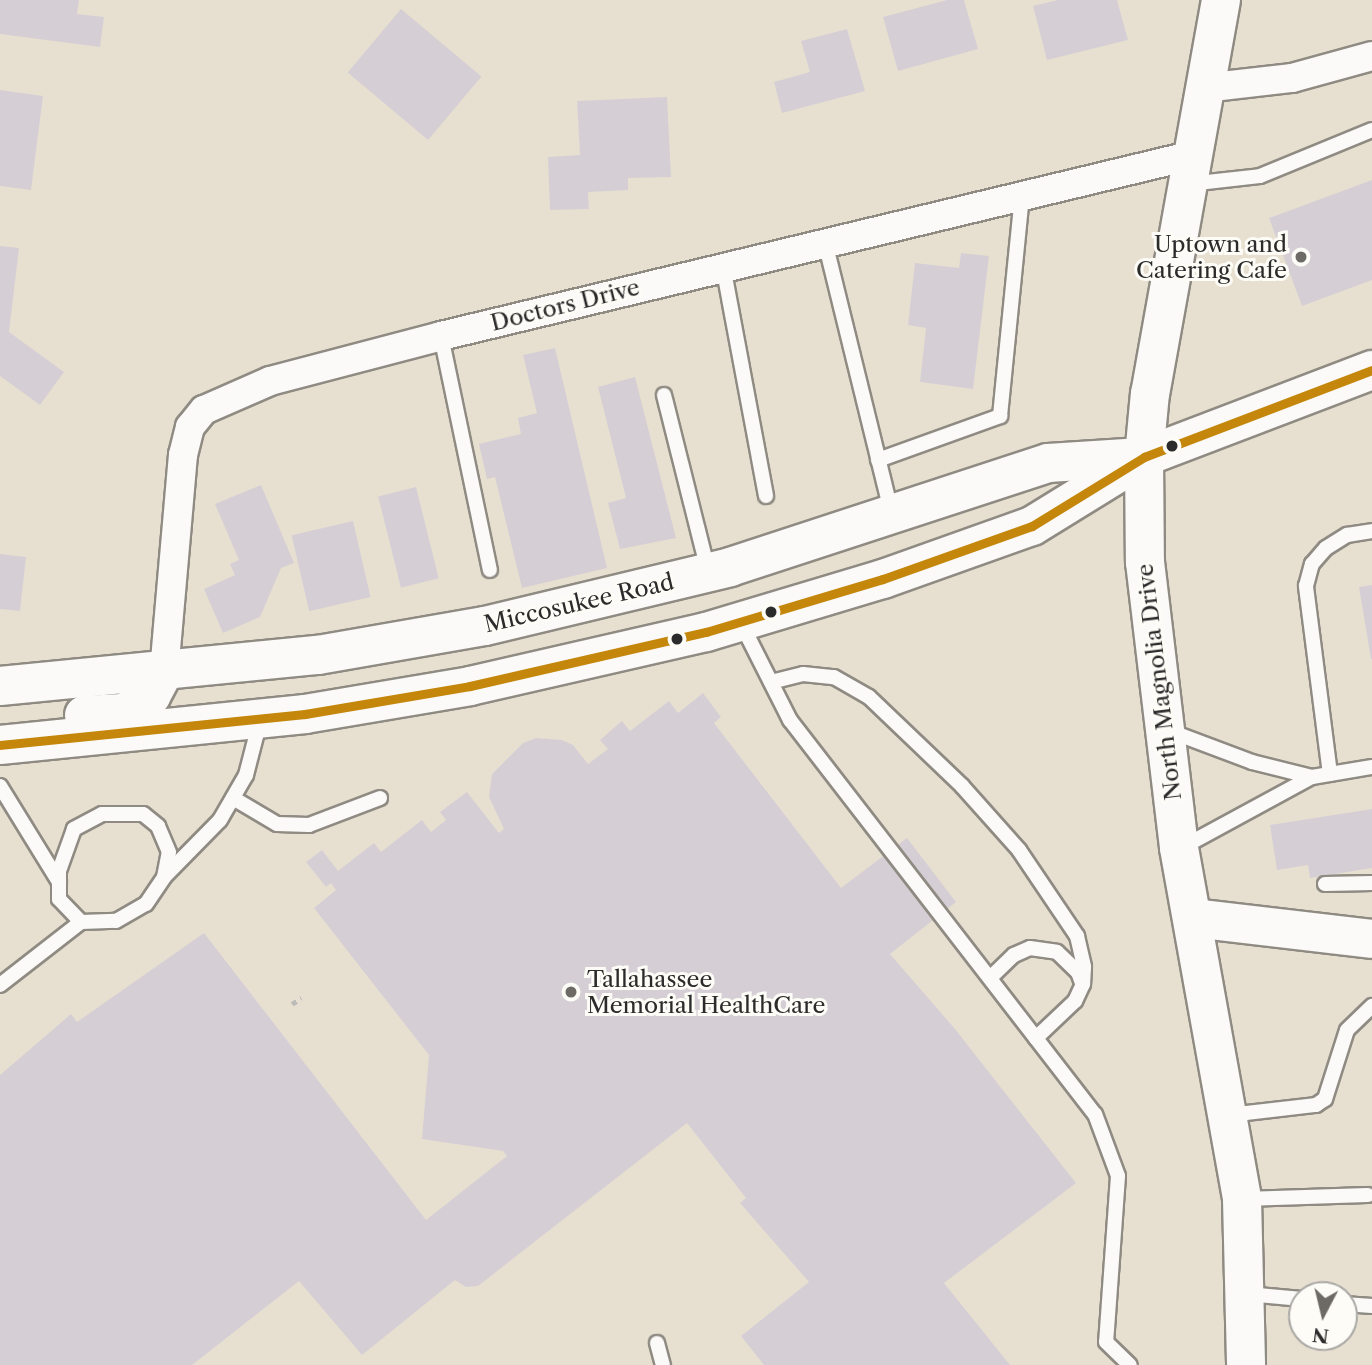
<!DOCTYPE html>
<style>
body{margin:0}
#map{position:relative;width:1372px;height:1365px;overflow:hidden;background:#e7e0d1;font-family:"Libre Caslon Text",serif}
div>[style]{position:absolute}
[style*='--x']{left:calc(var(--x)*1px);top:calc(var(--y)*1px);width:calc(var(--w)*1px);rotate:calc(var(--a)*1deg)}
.building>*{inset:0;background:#d5cfd5;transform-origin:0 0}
.path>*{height:4.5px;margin-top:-2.25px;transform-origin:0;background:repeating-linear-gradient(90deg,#bcbbb8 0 5px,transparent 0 10px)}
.roads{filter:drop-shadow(2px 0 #8f8b83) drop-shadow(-2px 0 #8f8b83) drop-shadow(0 2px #8f8b83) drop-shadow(0 -2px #8f8b83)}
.lane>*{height:14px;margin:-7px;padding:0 7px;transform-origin:7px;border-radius:7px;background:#fbfaf8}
.street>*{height:28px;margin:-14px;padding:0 14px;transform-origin:14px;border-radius:14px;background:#fbfaf8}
.secondary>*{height:38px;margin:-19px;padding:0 19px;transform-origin:19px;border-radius:19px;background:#fbfaf8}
.bus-1>*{height:9px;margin:-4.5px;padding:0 4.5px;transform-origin:4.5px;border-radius:4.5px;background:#c4870b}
.dots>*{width:19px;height:19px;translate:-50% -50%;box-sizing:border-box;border:4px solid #fdfcf7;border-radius:50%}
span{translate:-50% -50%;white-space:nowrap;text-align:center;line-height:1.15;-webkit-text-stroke:6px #fdfcf7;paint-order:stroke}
.poi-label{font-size:23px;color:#2b2b2b}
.right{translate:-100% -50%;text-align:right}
.left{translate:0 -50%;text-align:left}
.street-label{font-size:23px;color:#2b2b2b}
.north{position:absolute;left:1288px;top:1281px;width:70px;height:70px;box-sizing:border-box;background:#fdfcf7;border:2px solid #a9a8a5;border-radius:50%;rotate:187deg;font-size:19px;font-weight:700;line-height:28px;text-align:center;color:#2b2b2b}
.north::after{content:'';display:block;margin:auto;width:24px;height:32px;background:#6d6a65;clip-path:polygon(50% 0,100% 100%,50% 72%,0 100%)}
</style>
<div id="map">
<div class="building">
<i style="clip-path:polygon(0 0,79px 0,77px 14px,104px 17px,100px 47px,0 34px)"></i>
<i style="clip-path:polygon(947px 0,964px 0,978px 49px,898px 71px,883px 17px)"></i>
<i style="clip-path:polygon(1058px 0,1117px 0,1128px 40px,1047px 60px,1033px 6px)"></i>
<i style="left:401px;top:9px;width:105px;height:83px;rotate:40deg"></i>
<i style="clip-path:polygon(847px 29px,865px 91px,782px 113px,774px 82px,810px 72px,801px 41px)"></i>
<i style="clip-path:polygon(0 90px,43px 96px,31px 190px,0 186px)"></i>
<i style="clip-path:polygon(667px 97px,671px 177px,628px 178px,628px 190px,588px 192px,589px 209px,550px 210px,548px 157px,580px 155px,577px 101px)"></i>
<i style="clip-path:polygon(1372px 180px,1372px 280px,1302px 306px,1269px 218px)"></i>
<i style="clip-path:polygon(0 246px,19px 248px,9px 332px,64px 372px,40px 405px,0 376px)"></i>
<i style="clip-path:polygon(961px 253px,989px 256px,973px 389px,920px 382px,926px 328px,908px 325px,915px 263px,959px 268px)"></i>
<i style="clip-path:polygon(555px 348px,607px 568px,522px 588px,495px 477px,487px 479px,479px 444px,521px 434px,518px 418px,537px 413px,523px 355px)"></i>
<i style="clip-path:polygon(635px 377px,676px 538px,620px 549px,608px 503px,626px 498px,598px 387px)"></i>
<i style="clip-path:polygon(261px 485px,294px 563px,281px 568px,260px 617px,223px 633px,204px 589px,235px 575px,230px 564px,239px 560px,215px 504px)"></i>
<i style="left:416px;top:487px;width:94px;height:39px;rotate:76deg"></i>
<i style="left:353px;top:521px;width:78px;height:63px;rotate:77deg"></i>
<i style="clip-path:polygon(0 554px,26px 557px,20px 611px,0 609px)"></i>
<i style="clip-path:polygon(1372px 585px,1372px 659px,1371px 659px,1359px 587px)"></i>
<i style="clip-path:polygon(703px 693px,721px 717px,714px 723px,841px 888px,907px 838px,956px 902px,890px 954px,955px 1029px,1076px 1183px,944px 1283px,1010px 1365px,764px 1365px,741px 1336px,809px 1282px,740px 1203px,746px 1198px,687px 1123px,478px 1286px,466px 1287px,455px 1280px,362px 1355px,299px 1281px,192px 1365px,0 1365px,0 1075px,71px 1014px,77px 1022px,204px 933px,426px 1220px,507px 1156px,503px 1151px,422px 1139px,429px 1055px,314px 908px,336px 890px,331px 883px,326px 887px,306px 862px,322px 850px,338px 871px,374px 843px,381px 852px,422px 820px,431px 832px,446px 820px,440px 812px,467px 792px,499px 833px,504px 829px,489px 797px,492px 774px,523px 743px,536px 738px,562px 740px,573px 745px,588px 764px,608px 749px,600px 740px,622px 721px,630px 731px,669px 701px,678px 713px)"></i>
<i style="clip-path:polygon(1372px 809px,1372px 868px,1310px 878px,1308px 865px,1277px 870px,1270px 825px)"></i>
</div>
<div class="path">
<i style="--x:292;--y:1004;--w:11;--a:-34"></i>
</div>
<div class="roads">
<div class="lane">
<i style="--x:1189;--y:184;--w:71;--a:-6.4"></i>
<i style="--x:1260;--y:176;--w:121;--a:-22.3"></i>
<i style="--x:825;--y:242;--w:280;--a:76.2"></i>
<i style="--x:723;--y:266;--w:234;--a:79.4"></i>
<i style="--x:441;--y:336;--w:239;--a:78.2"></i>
<i style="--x:664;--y:395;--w:180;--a:75.9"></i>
<i style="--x:878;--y:460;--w:130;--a:-19.8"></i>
<i style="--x:1000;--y:416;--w:221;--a:-84.3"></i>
<i style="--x:741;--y:623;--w:109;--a:63.2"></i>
<i style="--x:790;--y:720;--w:498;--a:52.3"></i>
<i style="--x:1095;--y:1114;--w:66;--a:69.6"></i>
<i style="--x:1118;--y:1176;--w:166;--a:94.1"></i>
<i style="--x:1106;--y:1342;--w:33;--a:44"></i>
<i style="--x:771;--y:682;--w:33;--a:-14"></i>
<i style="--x:803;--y:674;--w:31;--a:6"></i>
<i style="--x:834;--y:677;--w:40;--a:29.7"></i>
<i style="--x:869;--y:697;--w:129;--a:43.7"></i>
<i style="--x:962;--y:786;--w:86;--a:48.3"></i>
<i style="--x:1019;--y:850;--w:104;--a:56"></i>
<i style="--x:1077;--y:936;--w:32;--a:77"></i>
<i style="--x:1084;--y:967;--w:17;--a:93"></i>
<i style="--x:1083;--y:984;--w:19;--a:115"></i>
<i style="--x:1075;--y:1001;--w:54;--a:136.5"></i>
<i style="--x:1167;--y:730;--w:91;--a:20.6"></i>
<i style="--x:1252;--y:762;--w:62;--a:14"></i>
<i style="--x:1330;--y:774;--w:190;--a:-97.3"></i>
<i style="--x:1306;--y:586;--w:23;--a:-75"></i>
<i style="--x:1312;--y:564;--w:21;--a:-49"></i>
<i style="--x:1326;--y:548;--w:25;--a:-32"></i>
<i style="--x:1347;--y:535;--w:25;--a:-9"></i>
<i style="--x:0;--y:786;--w:113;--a:58.4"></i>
<i style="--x:233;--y:798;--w:51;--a:30.6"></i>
<i style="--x:277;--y:824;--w:32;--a:2"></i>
<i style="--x:309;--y:825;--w:76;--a:-20.8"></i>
<i style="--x:1181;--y:848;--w:149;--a:-28.5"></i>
<i style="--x:1312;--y:777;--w:61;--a:-9.5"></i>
<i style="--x:165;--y:876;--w:78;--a:-45.5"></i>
<i style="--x:220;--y:820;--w:52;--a:-60"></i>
<i style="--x:246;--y:775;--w:56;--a:-75.5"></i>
<i style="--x:1325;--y:884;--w:47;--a:-1.2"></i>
<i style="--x:990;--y:978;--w:33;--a:-44"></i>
<i style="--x:1014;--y:955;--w:17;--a:-24"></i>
<i style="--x:1030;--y:948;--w:27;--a:8"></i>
<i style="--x:1057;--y:952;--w:29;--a:44"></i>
<i style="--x:1078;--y:972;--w:12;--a:70"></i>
<i style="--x:0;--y:985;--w:103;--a:-37.9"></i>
<i style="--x:81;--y:922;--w:35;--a:-2"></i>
<i style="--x:116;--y:921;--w:34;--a:-30"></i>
<i style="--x:146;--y:904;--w:32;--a:-56"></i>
<i style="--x:164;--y:877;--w:25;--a:-79"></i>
<i style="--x:169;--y:852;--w:28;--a:-113"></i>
<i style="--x:158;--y:826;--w:19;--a:-141"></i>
<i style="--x:143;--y:814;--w:41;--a:180"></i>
<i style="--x:102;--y:814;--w:32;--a:152"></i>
<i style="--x:74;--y:829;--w:45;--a:109.7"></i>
<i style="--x:59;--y:871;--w:28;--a:90"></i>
<i style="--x:59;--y:899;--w:32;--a:46"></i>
<i style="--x:1229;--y:1115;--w:88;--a:-6.6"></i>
<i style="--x:1316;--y:1105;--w:11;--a:-34"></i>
<i style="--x:1325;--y:1099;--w:72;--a:-72.3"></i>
<i style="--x:1347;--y:1030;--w:35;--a:-44"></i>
<i style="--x:1243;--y:1199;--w:125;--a:-1.8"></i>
<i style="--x:1247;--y:1294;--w:55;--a:5.2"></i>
<i style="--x:1344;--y:1304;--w:28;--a:4"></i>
<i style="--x:657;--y:1343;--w:23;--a:75"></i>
</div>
<div class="street">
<i style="--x:1204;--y:88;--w:89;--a:-6.5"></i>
<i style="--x:1292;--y:78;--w:83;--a:-15.4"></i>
<i style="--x:164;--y:672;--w:218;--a:-85"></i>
<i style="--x:183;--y:455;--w:29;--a:-76"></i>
<i style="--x:190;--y:427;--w:22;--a:-51"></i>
<i style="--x:204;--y:410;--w:72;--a:-23.7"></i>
<i style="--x:270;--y:381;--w:177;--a:-14.7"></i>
<i style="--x:441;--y:336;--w:773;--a:-13.53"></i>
</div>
<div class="secondary">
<i style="--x:1221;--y:0;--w:399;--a:100.2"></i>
<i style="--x:1150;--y:393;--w:64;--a:95.4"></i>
<i style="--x:1144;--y:457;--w:105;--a:89.5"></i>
<i style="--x:1145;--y:562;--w:288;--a:83.2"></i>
<i style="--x:1179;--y:848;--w:357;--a:79.8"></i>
<i style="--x:1242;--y:1199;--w:166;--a:88.6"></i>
<i style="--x:0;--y:686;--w:320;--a:-5.6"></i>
<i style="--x:318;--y:655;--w:169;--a:-9.9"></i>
<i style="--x:485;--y:626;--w:252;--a:-13.5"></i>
<i style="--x:730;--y:567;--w:335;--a:-18.1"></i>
<i style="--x:1048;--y:463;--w:94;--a:-3.7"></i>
<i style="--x:84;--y:715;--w:40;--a:-2.9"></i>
<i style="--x:124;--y:713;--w:32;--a:-32"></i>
<i style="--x:151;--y:696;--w:27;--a:-62"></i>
<i style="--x:0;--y:745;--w:307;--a:-5.8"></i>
<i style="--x:305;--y:714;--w:167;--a:-9.6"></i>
<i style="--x:470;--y:686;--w:242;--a:-12.9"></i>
<i style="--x:706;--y:632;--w:185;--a:-16.7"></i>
<i style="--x:883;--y:579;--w:158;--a:-19.6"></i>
<i style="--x:1032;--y:526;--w:132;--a:-31.6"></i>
<i style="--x:1144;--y:457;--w:244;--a:-20.9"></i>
<i style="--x:1194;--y:918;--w:179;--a:6.7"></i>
</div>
</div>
<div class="bus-1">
<i style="--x:0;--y:745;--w:307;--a:-5.8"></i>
<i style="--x:305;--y:714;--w:167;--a:-9.6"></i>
<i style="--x:470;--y:686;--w:242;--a:-12.9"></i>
<i style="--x:706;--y:632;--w:185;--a:-16.7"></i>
<i style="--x:883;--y:579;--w:158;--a:-19.6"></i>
<i style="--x:1032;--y:526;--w:132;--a:-31.6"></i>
<i style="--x:1144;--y:457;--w:244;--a:-20.9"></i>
</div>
<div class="dots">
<i style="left:1301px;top:257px;background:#6d6a65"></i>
<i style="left:1172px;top:446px;background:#2b2b2b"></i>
<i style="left:771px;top:612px;background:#2b2b2b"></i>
<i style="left:677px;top:639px;background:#2b2b2b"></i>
<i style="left:571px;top:992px;background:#6d6a65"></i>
</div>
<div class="poi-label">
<span class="right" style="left:1287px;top:257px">Uptown and<br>Catering Cafe</span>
<span class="left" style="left:587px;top:992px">Tallahassee<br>Memorial HealthCare</span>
</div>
<div class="street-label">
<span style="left:565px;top:305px;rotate:-14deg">Doctors Drive</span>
<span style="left:579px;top:603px;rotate:-13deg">Miccosukee Road</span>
<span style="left:1159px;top:682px;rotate:-97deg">North Magnolia Drive</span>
</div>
<div class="north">N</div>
</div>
